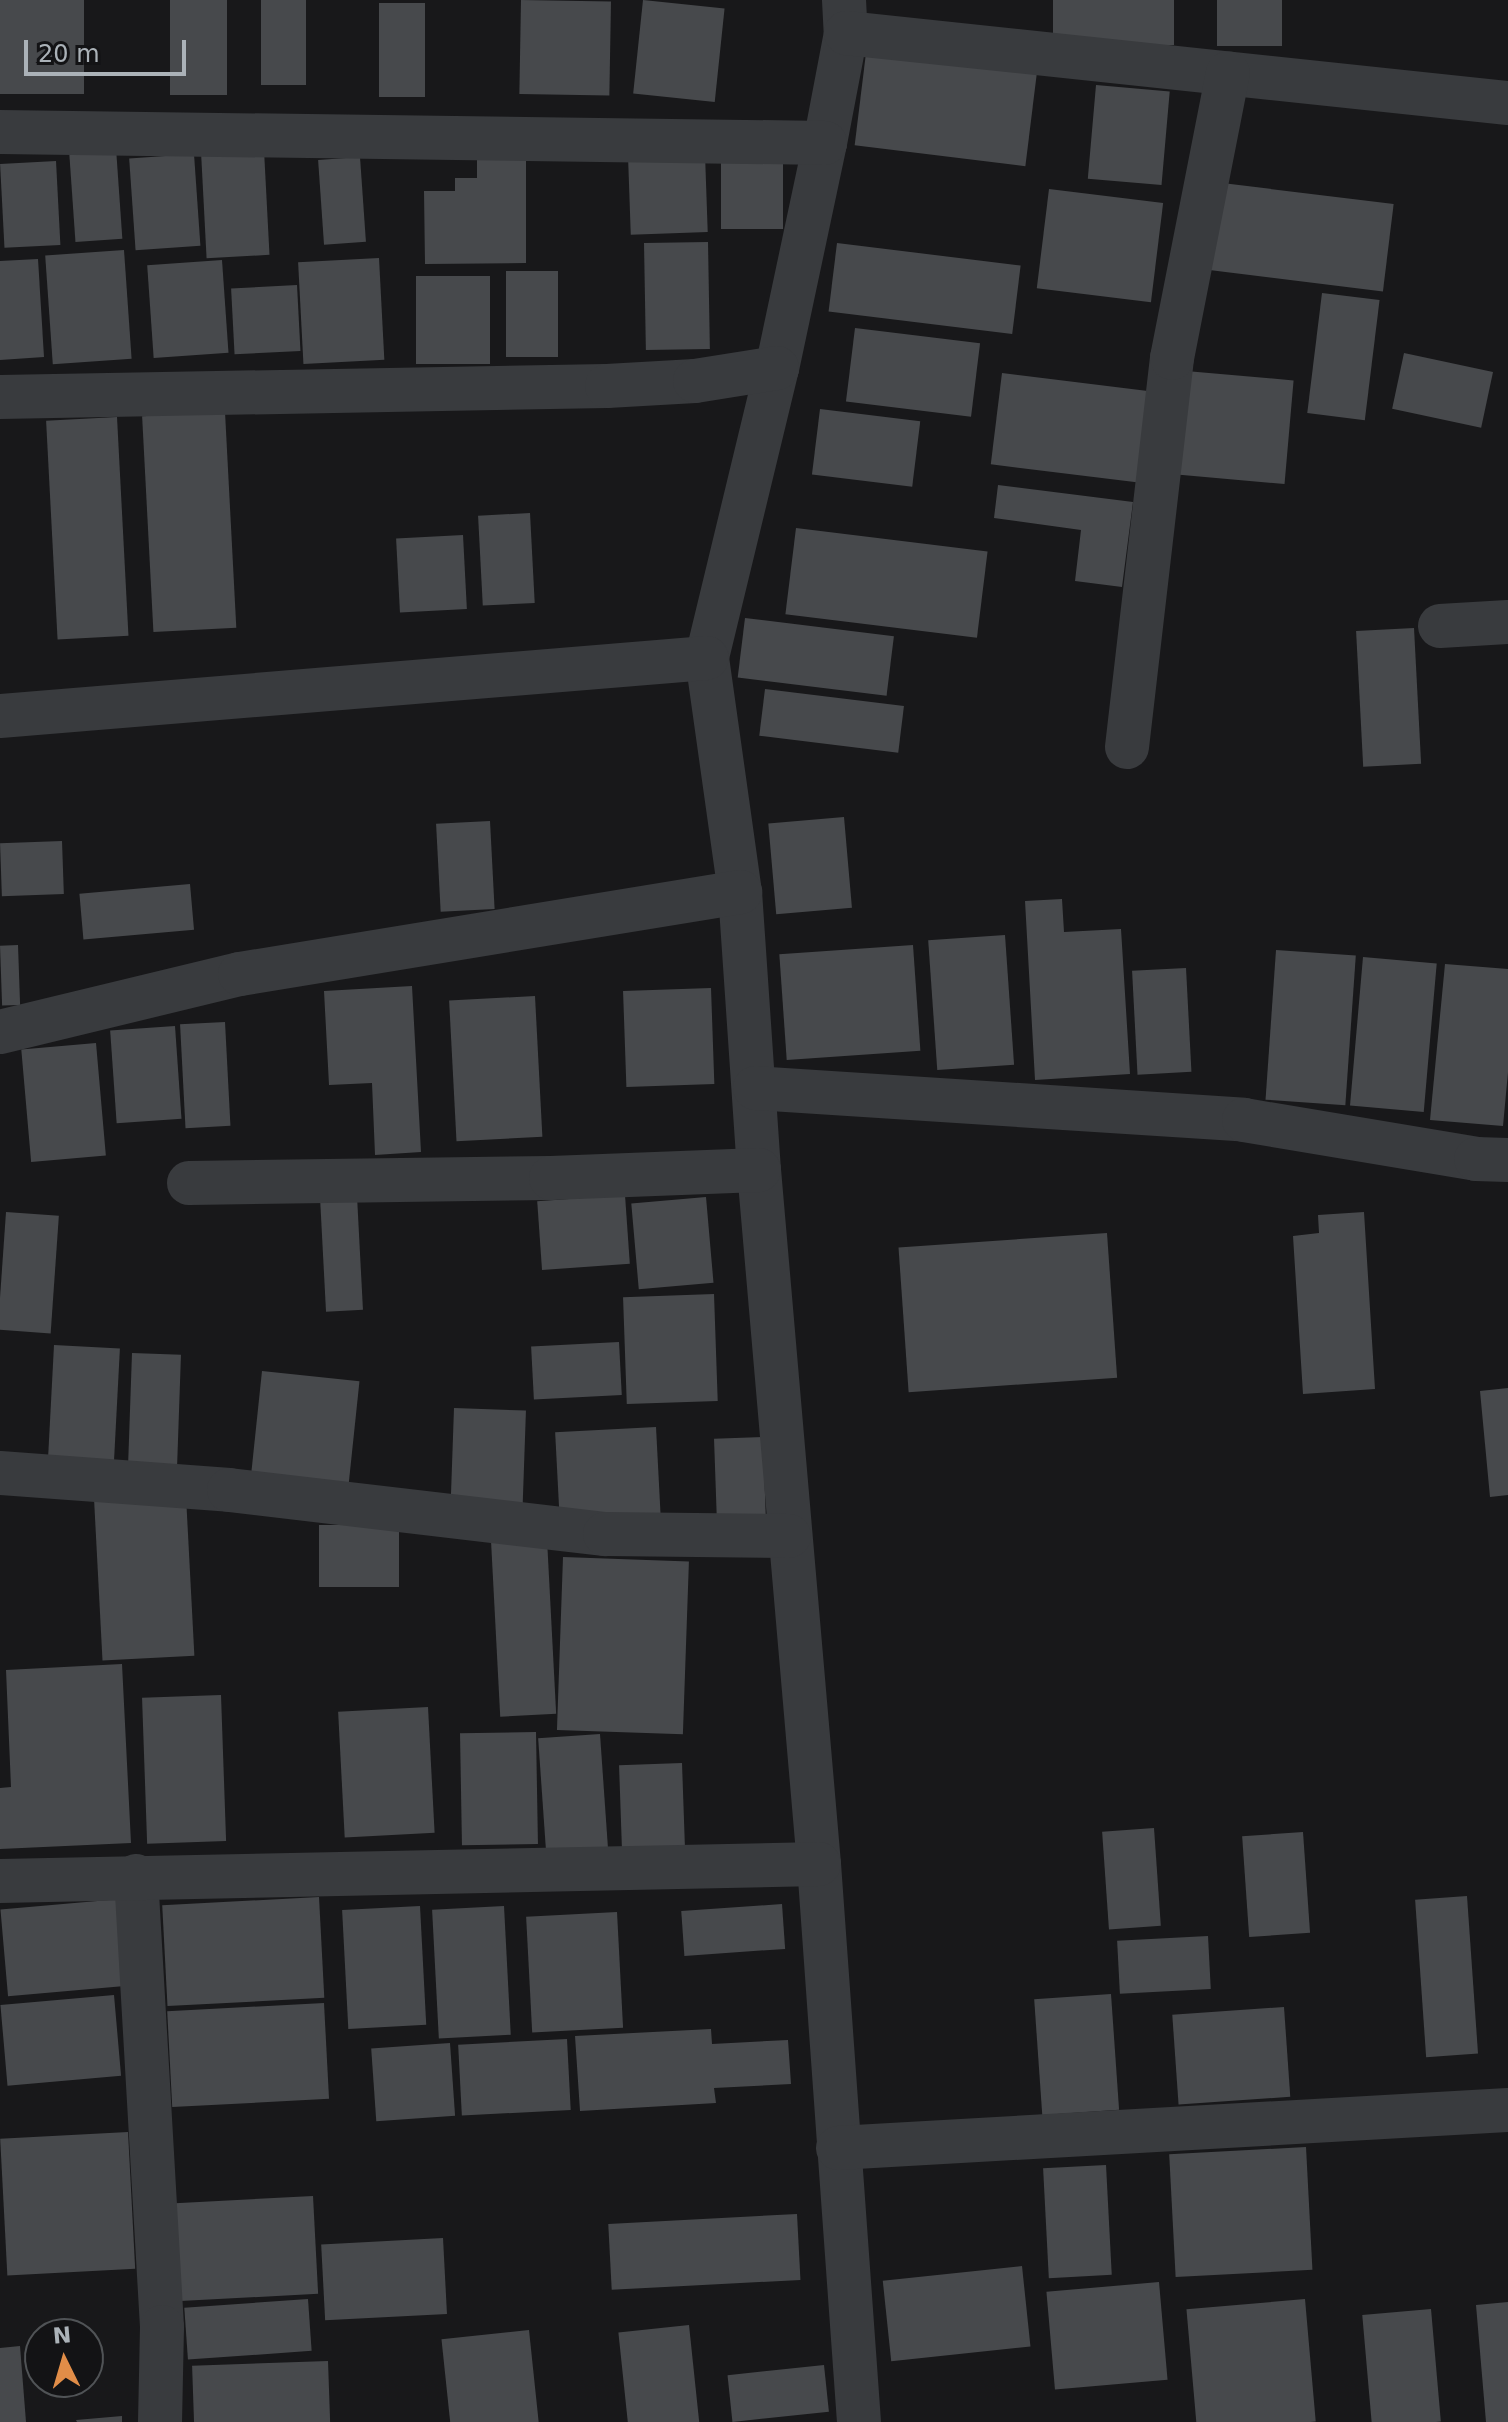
<!DOCTYPE html>
<style>
body{margin:0}
#map{position:relative;width:1508px;height:2422px;overflow:hidden;background:#18181a;font-family:"DejaVu Sans",sans-serif}
div>[style]{position:absolute}
[style*='--x']{left:calc(var(--x)*1px);top:calc(var(--y)*1px);width:calc(var(--w)*1px);rotate:calc(var(--a)*1deg)}
.building>*{inset:0;background:#47494c;transform-origin:0 0}
.street>*{height:44px;margin:-22px;padding:0 22px;transform-origin:22px;border-radius:22px;background:#393b3e}
span{translate:-50% -50%;white-space:nowrap;text-align:center;line-height:1.15;-webkit-text-stroke:6px #131315;paint-order:stroke}
.north{position:absolute;left:24px;top:2318px;width:80px;height:80px;box-sizing:border-box;background:#131315;border:2px solid #505356;border-radius:50%;rotate:355deg;font-size:22px;font-weight:700;line-height:32px;text-align:center;color:#abb2b8}
.north::after{content:'';display:block;margin:auto;width:28px;height:36px;background:#e18d48;clip-path:polygon(50% 0,100% 100%,50% 72%,0 100%)}
.scale{position:absolute;left:24px;top:40px;width:162px;height:36px;box-sizing:border-box;border:4px solid #abb2b8;border-top:0;padding-left:10px;font-size:24px;line-height:28px;white-space:nowrap;color:#abb2b8;-webkit-text-stroke:6px #131315;paint-order:stroke}
</style>
<div id="map">
<div class="building">
<i style="left:0;top:0;width:84px;height:94px"></i>
<i style="left:170px;top:0;width:57px;height:95px"></i>
<i style="left:261px;top:0;width:45px;height:85px"></i>
<i style="left:521px;top:0;width:90px;height:94px;rotate:1deg"></i>
<i style="left:643px;top:0;width:82px;height:94px;rotate:6deg"></i>
<i style="left:1053px;top:0;width:121px;height:45px"></i>
<i style="left:1217px;top:0;width:65px;height:46px"></i>
<i style="left:379px;top:3px;width:46px;height:94px"></i>
<i style="left:866px;top:53px;width:172px;height:93px;rotate:7deg"></i>
<i style="left:1096px;top:85px;width:74px;height:94px;rotate:5deg"></i>
<i style="left:116px;top:148px;width:91px;height:47px;rotate:86deg"></i>
<i style="left:264px;top:150px;width:105px;height:63px;rotate:87deg"></i>
<i style="left:194px;top:154px;width:92px;height:65px;rotate:86deg"></i>
<i style="left:705px;top:154px;width:78px;height:77px;rotate:88deg"></i>
<i style="clip-path:polygon(526px 155px,526px 263px,425px 264px,424px 191px,455px 191px,455px 178px,477px 178px,477px 156px)"></i>
<i style="left:360px;top:157px;width:85px;height:42px;rotate:86deg"></i>
<i style="left:721px;top:157px;width:62px;height:72px"></i>
<i style="left:56px;top:161px;width:84px;height:56px;rotate:87deg"></i>
<i style="left:1214px;top:182px;width:181px;height:88px;rotate:7deg"></i>
<i style="left:1049px;top:189px;width:115px;height:100px;rotate:7deg"></i>
<i style="left:708px;top:242px;width:107px;height:64px;rotate:89deg"></i>
<i style="left:837px;top:243px;width:185px;height:69px;rotate:7deg"></i>
<i style="left:124px;top:250px;width:109px;height:79px;rotate:86deg"></i>
<i style="left:379px;top:258px;width:102px;height:81px;rotate:87deg"></i>
<i style="clip-path:polygon(38px 259px,44px 357px,0 360px,0 261px)"></i>
<i style="left:222px;top:260px;width:93px;height:75px;rotate:86deg"></i>
<i style="left:558px;top:271px;width:86px;height:52px;rotate:90deg"></i>
<i style="left:490px;top:276px;width:88px;height:74px;rotate:90deg"></i>
<i style="left:297px;top:285px;width:66px;height:66px;rotate:87deg"></i>
<i style="left:1322px;top:293px;width:58px;height:121px;rotate:7deg"></i>
<i style="left:855px;top:328px;width:126px;height:74px;rotate:7deg"></i>
<i style="left:1404px;top:353px;width:91px;height:57px;rotate:12deg"></i>
<i style="left:1186px;top:371px;width:108px;height:104px;rotate:5deg"></i>
<i style="left:1002px;top:373px;width:153px;height:92px;rotate:7deg"></i>
<i style="left:820px;top:409px;width:101px;height:66px;rotate:7deg"></i>
<i style="left:225px;top:412px;width:216px;height:83px;rotate:87deg"></i>
<i style="left:117px;top:417px;width:219px;height:71px;rotate:87deg"></i>
<i style="clip-path:polygon(998px 485px,1133px 502px,1122px 587px,1075px 581px,1081px 530px,994px 518px)"></i>
<i style="left:530px;top:513px;width:90px;height:52px;rotate:87deg"></i>
<i style="left:796px;top:528px;width:193px;height:87px;rotate:7deg"></i>
<i style="left:463px;top:535px;width:74px;height:67px;rotate:87deg"></i>
<i style="left:745px;top:618px;width:150px;height:60px;rotate:7deg"></i>
<i style="left:1414px;top:628px;width:136px;height:58px;rotate:87deg"></i>
<i style="left:765px;top:689px;width:140px;height:47px;rotate:7deg"></i>
<i style="left:844px;top:817px;width:91px;height:76px;rotate:85deg"></i>
<i style="left:490px;top:821px;width:88px;height:54px;rotate:87deg"></i>
<i style="left:62px;top:841px;width:53px;height:62px;rotate:88deg"></i>
<i style="left:190px;top:884px;width:46px;height:111px;rotate:85deg"></i>
<i style="clip-path:polygon(1062px 899px,1064px 932px,1121px 929px,1130px 1074px,1035px 1080px,1025px 901px)"></i>
<i style="left:1005px;top:935px;width:130px;height:77px;rotate:86deg"></i>
<i style="left:18px;top:945px;width:60px;height:18px;rotate:88deg"></i>
<i style="left:913px;top:945px;width:106px;height:134px;rotate:86deg"></i>
<i style="left:1276px;top:950px;width:80px;height:150px;rotate:4deg"></i>
<i style="left:1363px;top:957px;width:74px;height:149px;rotate:5deg"></i>
<i style="clip-path:polygon(1445px 964px,1508px 969px,1508px 1072px,1503px 1126px,1430px 1120px)"></i>
<i style="left:1186px;top:968px;width:104px;height:54px;rotate:87deg"></i>
<i style="clip-path:polygon(412px 986px,421px 1152px,375px 1155px,372px 1083px,329px 1085px,324px 991px)"></i>
<i style="left:711px;top:988px;width:96px;height:88px;rotate:88deg"></i>
<i style="left:535px;top:996px;width:141px;height:86px;rotate:87deg"></i>
<i style="left:225px;top:1022px;width:104px;height:45px;rotate:87deg"></i>
<i style="left:175px;top:1026px;width:93px;height:65px;rotate:86deg"></i>
<i style="left:96px;top:1043px;width:113px;height:75px;rotate:85deg"></i>
<i style="left:625px;top:1195px;width:69px;height:88px;rotate:86deg"></i>
<i style="left:357px;top:1196px;width:114px;height:37px;rotate:87deg"></i>
<i style="left:706px;top:1197px;width:86px;height:75px;rotate:85deg"></i>
<i style="left:6px;top:1212px;width:53px;height:118px;rotate:4deg"></i>
<i style="clip-path:polygon(1364px 1212px,1375px 1389px,1303px 1394px,1293px 1236px,1319px 1233px,1318px 1215px)"></i>
<i style="left:1107px;top:1233px;width:145px;height:209px;rotate:86deg"></i>
<i style="left:714px;top:1294px;width:107px;height:91px;rotate:88deg"></i>
<i style="left:619px;top:1342px;width:53px;height:88px;rotate:87deg"></i>
<i style="left:54px;top:1345px;width:66px;height:121px;rotate:3deg"></i>
<i style="left:132px;top:1353px;width:49px;height:115px;rotate:2deg"></i>
<i style="left:262px;top:1371px;width:98px;height:105px;rotate:6deg"></i>
<i style="clip-path:polygon(1508px 1388px,1508px 1495px,1490px 1497px,1480px 1391px)"></i>
<i style="left:454px;top:1408px;width:72px;height:97px;rotate:2deg"></i>
<i style="left:656px;top:1427px;width:91px;height:101px;rotate:87deg"></i>
<i style="left:763px;top:1437px;width:81px;height:49px;rotate:88deg"></i>
<i style="left:186px;top:1496px;width:160px;height:92px;rotate:87deg"></i>
<i style="left:399px;top:1525px;width:62px;height:80px;rotate:90deg"></i>
<i style="left:547px;top:1539px;width:175px;height:56px;rotate:87deg"></i>
<i style="left:563px;top:1557px;width:126px;height:173px;rotate:2deg"></i>
<i style="clip-path:polygon(122px 1664px,131px 1843px,0 1849px,0 1788px,11px 1787px,6px 1670px)"></i>
<i style="left:221px;top:1695px;width:146px;height:79px;rotate:88deg"></i>
<i style="left:428px;top:1707px;width:126px;height:90px;rotate:87deg"></i>
<i style="left:536px;top:1732px;width:112px;height:76px;rotate:89deg"></i>
<i style="left:600px;top:1734px;width:118px;height:62px;rotate:86deg"></i>
<i style="left:682px;top:1763px;width:95px;height:63px;rotate:88deg"></i>
<i style="left:1154px;top:1828px;width:98px;height:52px;rotate:86deg"></i>
<i style="left:1303px;top:1832px;width:101px;height:61px;rotate:86deg"></i>
<i style="left:1467px;top:1896px;width:158px;height:52px;rotate:86deg"></i>
<i style="left:319px;top:1897px;width:101px;height:157px;rotate:87deg"></i>
<i style="left:120px;top:1899px;width:87px;height:120px;rotate:85deg"></i>
<i style="left:782px;top:1904px;width:45px;height:101px;rotate:86deg"></i>
<i style="left:420px;top:1906px;width:119px;height:78px;rotate:87deg"></i>
<i style="left:504px;top:1906px;width:129px;height:72px;rotate:87deg"></i>
<i style="left:617px;top:1912px;width:116px;height:91px;rotate:87deg"></i>
<i style="left:1208px;top:1936px;width:53px;height:91px;rotate:87deg"></i>
<i style="left:1111px;top:1994px;width:116px;height:77px;rotate:86deg"></i>
<i style="left:114px;top:1995px;width:81px;height:114px;rotate:85deg"></i>
<i style="left:324px;top:2003px;width:96px;height:157px;rotate:87deg"></i>
<i style="left:1284px;top:2007px;width:90px;height:112px;rotate:86deg"></i>
<i style="clip-path:polygon(711px 2029px,712px 2044px,788px 2040px,791px 2084px,714px 2088px,716px 2103px,580px 2111px,575px 2036px)"></i>
<i style="left:567px;top:2039px;width:71px;height:109px;rotate:87deg"></i>
<i style="left:450px;top:2043px;width:73px;height:79px;rotate:86deg"></i>
<i style="left:128px;top:2132px;width:137px;height:128px;rotate:87deg"></i>
<i style="left:1306px;top:2147px;width:123px;height:137px;rotate:87deg"></i>
<i style="left:1106px;top:2165px;width:110px;height:63px;rotate:87deg"></i>
<i style="left:313px;top:2196px;width:98px;height:138px;rotate:87deg"></i>
<i style="left:797px;top:2214px;width:66px;height:189px;rotate:87deg"></i>
<i style="left:443px;top:2238px;width:76px;height:122px;rotate:87deg"></i>
<i style="left:1022px;top:2266px;width:81px;height:140px;rotate:84deg"></i>
<i style="left:1159px;top:2282px;width:98px;height:113px;rotate:85deg"></i>
<i style="left:308px;top:2299px;width:52px;height:124px;rotate:86deg"></i>
<i style="left:1305px;top:2299px;width:123px;height:119px;rotate:85deg"></i>
<i style="clip-path:polygon(1508px 2302px,1508px 2422px,1486px 2422px,1476px 2305px)"></i>
<i style="left:1431px;top:2309px;width:113px;height:69px;rotate:85deg"></i>
<i style="left:689px;top:2325px;width:98px;height:71px;rotate:84deg"></i>
<i style="left:529px;top:2330px;width:93px;height:88px;rotate:84deg"></i>
<i style="clip-path:polygon(20px 2346px,26px 2422px,0 2422px,0 2348px)"></i>
<i style="left:328px;top:2361px;width:61px;height:136px;rotate:88deg"></i>
<i style="left:824px;top:2365px;width:47px;height:97px;rotate:84deg"></i>
<i style="clip-path:polygon(122px 2416px,122px 2422px,77px 2422px,76px 2420px)"></i>
</div>
<div class="street">
<i style="--x:844;--y:0;--w:33;--a:87"></i>
<i style="--x:846;--y:33;--w:112;--a:100.8"></i>
<i style="--x:825;--y:143;--w:230;--a:102"></i>
<i style="--x:777;--y:368;--w:298;--a:103.6"></i>
<i style="--x:707;--y:658;--w:236;--a:82"></i>
<i style="--x:740;--y:892;--w:279;--a:86.1"></i>
<i style="--x:759;--y:1170;--w:697;--a:85.06"></i>
<i style="--x:819;--y:1864;--w:559;--a:85.9"></i>
<i style="--x:846;--y:33;--w:666;--a:6.04"></i>
<i style="--x:0;--y:132;--w:825;--a:0.76"></i>
<i style="--x:0;--y:397;--w:607;--a:-1.04"></i>
<i style="--x:607;--y:386;--w:88;--a:-3.3"></i>
<i style="--x:695;--y:381;--w:83;--a:-9"></i>
<i style="--x:1440;--y:626;--w:68;--a:-3.4"></i>
<i style="--x:0;--y:716;--w:709;--a:-4.69"></i>
<i style="--x:1127;--y:747;--w:392;--a:-83.4"></i>
<i style="--x:1172;--y:358;--w:290;--a:-78.9"></i>
<i style="--x:0;--y:1032;--w:247;--a:-13.6"></i>
<i style="--x:240;--y:974;--w:507;--a:-9.31"></i>
<i style="--x:755;--y:1088;--w:490;--a:3.7"></i>
<i style="--x:1244;--y:1120;--w:235;--a:9.5"></i>
<i style="--x:1476;--y:1159;--w:32;--a:2"></i>
<i style="--x:189;--y:1183;--w:362;--a:-0.8"></i>
<i style="--x:551;--y:1178;--w:208;--a:-2.2"></i>
<i style="--x:0;--y:1473;--w:230;--a:4.2"></i>
<i style="--x:229;--y:1490;--w:379;--a:6.7"></i>
<i style="--x:605;--y:1534;--w:184;--a:0.6"></i>
<i style="--x:136;--y:1876;--w:452;--a:86.7"></i>
<i style="--x:162;--y:2327;--w:95;--a:91.2"></i>
<i style="--x:0;--y:1881;--w:819;--a:-1.19"></i>
<i style="--x:838;--y:2148;--w:671;--a:-3.25"></i>
</div>
<div class="north">N</div>
<div class="scale">20 m</div>
</div>
